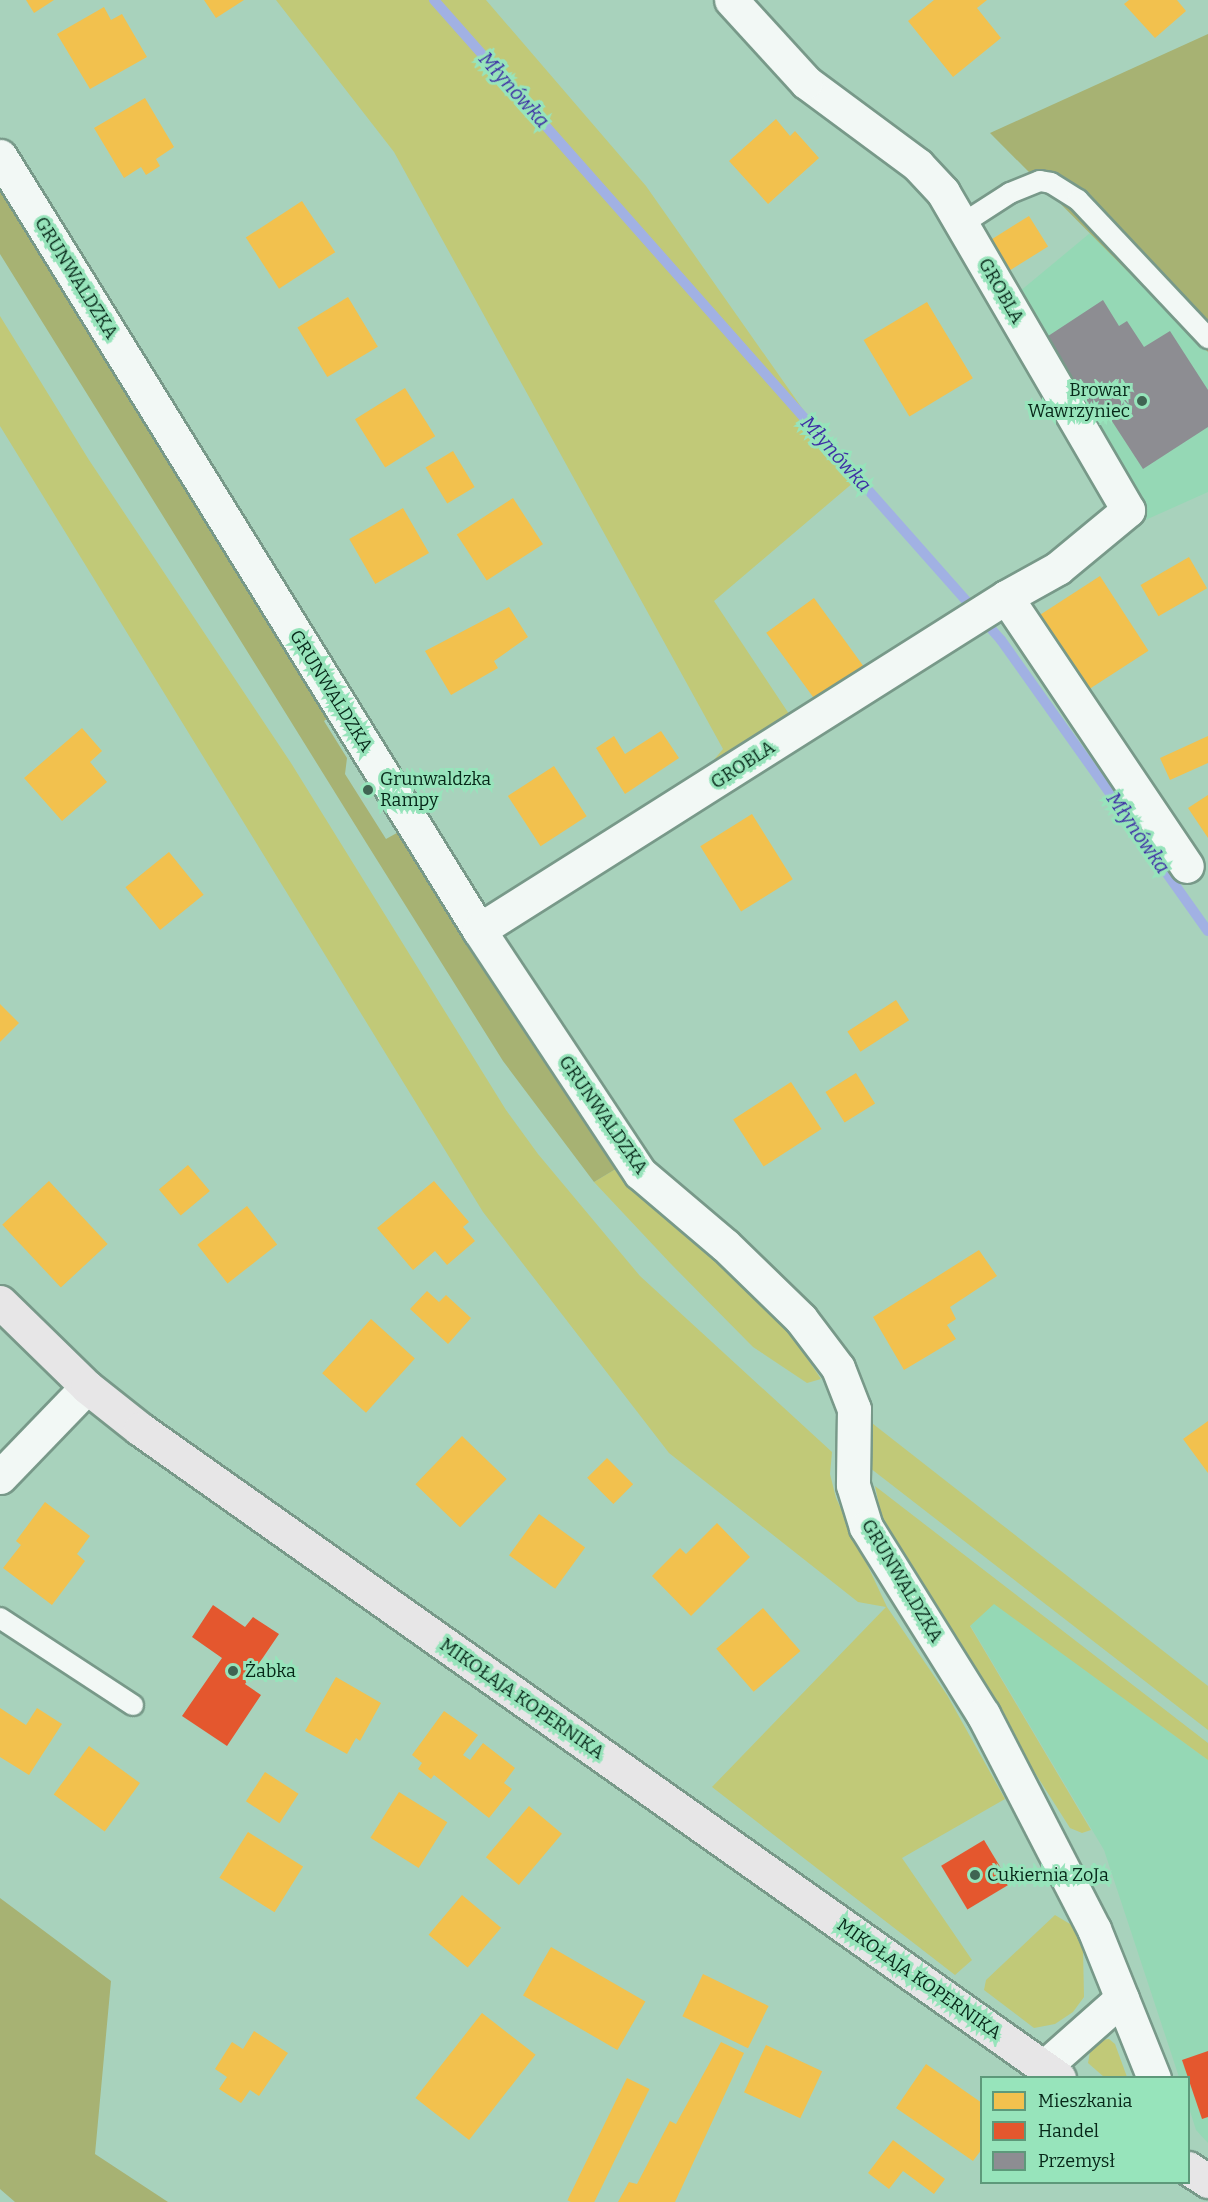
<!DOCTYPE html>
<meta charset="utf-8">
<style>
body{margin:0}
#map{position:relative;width:1208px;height:2202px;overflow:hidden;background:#a8d2bc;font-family:Bitter,serif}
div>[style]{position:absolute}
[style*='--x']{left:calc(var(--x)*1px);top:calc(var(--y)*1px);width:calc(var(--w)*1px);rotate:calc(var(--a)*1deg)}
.built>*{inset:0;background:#95d8b5}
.green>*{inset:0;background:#c1c978}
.forest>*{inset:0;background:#a7b273}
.homes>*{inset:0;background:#f2c14e;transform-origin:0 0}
.shops>*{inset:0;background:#e4572e;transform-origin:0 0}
.industry>*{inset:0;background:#8d8d92}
.stream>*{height:10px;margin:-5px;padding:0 5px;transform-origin:5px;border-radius:5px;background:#a1b1e3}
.roads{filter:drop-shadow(2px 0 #789989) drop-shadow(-2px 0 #789989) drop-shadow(0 2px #789989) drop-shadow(0 -2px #789989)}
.lane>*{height:20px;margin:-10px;padding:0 10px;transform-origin:10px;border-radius:10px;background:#f2f8f5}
.street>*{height:33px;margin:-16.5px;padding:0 16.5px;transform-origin:16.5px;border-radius:16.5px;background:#f2f8f5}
.primary>*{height:33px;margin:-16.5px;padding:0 16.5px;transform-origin:16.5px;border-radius:16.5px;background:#e7e6e7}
.dots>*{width:16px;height:16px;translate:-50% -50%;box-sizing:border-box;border:3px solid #97e4bb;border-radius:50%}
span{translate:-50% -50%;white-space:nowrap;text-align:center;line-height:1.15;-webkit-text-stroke:6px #97e4bb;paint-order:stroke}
.street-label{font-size:18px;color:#072819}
.poi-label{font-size:18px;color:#072819}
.right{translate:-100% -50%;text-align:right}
.left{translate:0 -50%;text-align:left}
.water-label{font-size:20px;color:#3e30a4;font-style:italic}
.legend{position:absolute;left:980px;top:2076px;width:210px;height:108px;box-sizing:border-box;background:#97e4bb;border:2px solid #5d997a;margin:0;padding:8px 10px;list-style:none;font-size:18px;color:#072819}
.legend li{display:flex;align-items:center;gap:12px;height:30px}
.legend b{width:30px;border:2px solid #5d997a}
</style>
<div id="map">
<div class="built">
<i style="clip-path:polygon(1090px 233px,1208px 352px,1208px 492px,1141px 522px,1013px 297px)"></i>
<i style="clip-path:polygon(994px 1603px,1208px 1760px,1208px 2143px,1196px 2130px,1189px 2108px,1188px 2078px,1179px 2077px,1104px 1850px,970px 1625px)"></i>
</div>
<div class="green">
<i style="clip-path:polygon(276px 0,486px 0,646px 186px,854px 482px,714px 601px,799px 729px,672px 810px,723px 749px,394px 152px)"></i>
<i style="clip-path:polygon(0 316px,89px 460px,291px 763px,506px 1110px,538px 1154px,640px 1276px,832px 1452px,830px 1474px,836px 1498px,887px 1607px,947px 1695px,1005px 1799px,902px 1858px,972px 1960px,955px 1975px,712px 1787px,886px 1607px,858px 1602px,669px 1453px,483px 1212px,0 426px)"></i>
<i style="clip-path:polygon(619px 1167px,633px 1186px,761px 1302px,795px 1340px,821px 1379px,807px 1383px,753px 1347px,671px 1264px,594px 1182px)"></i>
<i style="clip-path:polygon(854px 1409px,1208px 1686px,1208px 1730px,852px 1454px)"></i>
<i style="clip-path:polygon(875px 1486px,1208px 1743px,1208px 1760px,994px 1604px,970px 1626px,1091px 1830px,1082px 1833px,1070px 1828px,886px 1538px)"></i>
<i style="clip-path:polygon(1055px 1915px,1075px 1927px,1083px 1949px,1084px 1997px,1073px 2012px,1055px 2024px,1034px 2028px,984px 1990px,986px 1980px)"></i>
<i style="clip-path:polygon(1109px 2039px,1115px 2044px,1127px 2077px,1104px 2077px,1088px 2063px,1090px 2052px,1102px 2040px)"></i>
</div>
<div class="forest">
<i style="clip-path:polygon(1208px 34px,1208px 352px,990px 133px)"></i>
<i style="clip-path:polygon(0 180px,333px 714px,324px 721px,347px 758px,345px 774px,386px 839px,404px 829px,530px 1041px,619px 1167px,594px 1182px,503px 1061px,367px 844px,0 254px)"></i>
<i style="clip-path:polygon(0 1898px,111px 1981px,95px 2154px,168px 2202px,15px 2202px,0 2189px)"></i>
</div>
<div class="homes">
<i style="clip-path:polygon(26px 0,54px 0,34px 13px)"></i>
<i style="clip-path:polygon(204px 0,244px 0,216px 18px)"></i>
<i style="clip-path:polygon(934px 0,987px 0,977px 8px,1001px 38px,953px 77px,908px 21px)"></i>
<i style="clip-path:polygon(1129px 0,1177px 0,1186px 11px,1155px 38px,1124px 4px)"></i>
<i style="clip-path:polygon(104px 7px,111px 20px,122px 14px,147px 57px,90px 89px,57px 34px)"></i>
<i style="clip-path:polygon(145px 98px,174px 147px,156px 159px,160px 166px,146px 175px,141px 167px,124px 178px,94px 128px)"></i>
<i style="clip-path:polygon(776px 119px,790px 136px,795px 131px,819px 158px,768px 204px,729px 161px)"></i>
<i style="left:302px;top:201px;width:61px;height:67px;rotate:57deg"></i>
<i style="left:1029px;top:216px;width:36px;height:49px;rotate:58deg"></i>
<i style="left:348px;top:297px;width:58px;height:59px;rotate:59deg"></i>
<i style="left:927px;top:302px;width:89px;height:74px;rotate:59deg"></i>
<i style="left:405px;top:388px;width:57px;height:59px;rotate:58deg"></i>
<i style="left:453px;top:451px;width:42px;height:32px;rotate:59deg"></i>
<i style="left:513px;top:498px;width:55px;height:67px;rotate:57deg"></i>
<i style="left:403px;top:508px;width:52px;height:62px;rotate:60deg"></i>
<i style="left:1189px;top:557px;width:36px;height:56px;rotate:60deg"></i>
<i style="left:1100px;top:576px;width:89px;height:75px;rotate:57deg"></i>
<i style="left:814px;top:598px;width:87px;height:59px;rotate:54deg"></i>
<i style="clip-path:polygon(509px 607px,528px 637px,494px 661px,498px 668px,451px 695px,425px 651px)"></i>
<i style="clip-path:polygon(82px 728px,102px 751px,90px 762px,107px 782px,62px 821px,24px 778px)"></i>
<i style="clip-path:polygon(661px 731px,679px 758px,625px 794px,596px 748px,614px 736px,625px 754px)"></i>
<i style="clip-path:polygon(1208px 736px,1208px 763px,1170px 780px,1160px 758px)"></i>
<i style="left:554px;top:766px;width:60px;height:55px;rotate:57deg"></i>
<i style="clip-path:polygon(1208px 795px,1208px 838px,1188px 808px)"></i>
<i style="left:752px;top:814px;width:77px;height:61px;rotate:58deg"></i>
<i style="left:169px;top:852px;width:55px;height:56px;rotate:51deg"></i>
<i style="left:896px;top:1000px;width:24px;height:58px;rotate:57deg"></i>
<i style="clip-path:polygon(0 1004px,19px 1023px,0 1042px)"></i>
<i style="left:856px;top:1073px;width:36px;height:36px;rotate:58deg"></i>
<i style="left:791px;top:1082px;width:56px;height:69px;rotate:57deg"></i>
<i style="left:188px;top:1165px;width:34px;height:38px;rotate:50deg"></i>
<i style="left:49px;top:1181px;width:86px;height:64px;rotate:47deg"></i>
<i style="clip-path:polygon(434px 1181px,469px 1222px,463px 1227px,475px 1241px,447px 1265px,435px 1251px,413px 1270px,377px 1228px)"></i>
<i style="left:247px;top:1206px;width:49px;height:63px;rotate:52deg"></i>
<i style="clip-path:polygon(979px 1250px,997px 1276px,950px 1307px,956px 1319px,947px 1325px,956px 1339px,904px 1370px,873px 1317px)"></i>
<i style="clip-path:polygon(427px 1291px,439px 1302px,446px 1295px,471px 1318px,448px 1344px,410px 1309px)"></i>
<i style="left:371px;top:1319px;width:59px;height:73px;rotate:42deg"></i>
<i style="clip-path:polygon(1208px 1421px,1208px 1473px,1183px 1439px)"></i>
<i style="left:462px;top:1436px;width:62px;height:67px;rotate:44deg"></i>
<i style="left:607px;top:1458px;width:37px;height:28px;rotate:45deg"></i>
<i style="clip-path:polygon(45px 1502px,90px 1536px,77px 1554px,85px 1561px,52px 1605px,3px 1568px,21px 1545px,16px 1541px)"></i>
<i style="left:539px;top:1514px;width:57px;height:51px;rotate:36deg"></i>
<i style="clip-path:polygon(717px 1523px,750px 1557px,691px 1616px,652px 1576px,680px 1548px,686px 1554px)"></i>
<i style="left:763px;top:1608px;width:57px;height:62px;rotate:49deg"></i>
<i style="clip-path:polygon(336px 1677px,381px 1703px,360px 1741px,356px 1738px,347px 1754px,305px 1731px)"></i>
<i style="clip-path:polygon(0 1708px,26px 1725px,37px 1708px,62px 1724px,29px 1775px,0 1757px)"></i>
<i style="clip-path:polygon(444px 1711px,478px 1735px,463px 1755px,470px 1760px,483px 1743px,515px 1768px,504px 1783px,512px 1789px,489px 1818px,434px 1775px,431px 1779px,418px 1769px,422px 1763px,412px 1755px)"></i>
<i style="left:89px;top:1746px;width:63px;height:60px;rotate:36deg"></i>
<i style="left:265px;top:1772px;width:40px;height:35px;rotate:33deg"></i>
<i style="left:399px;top:1792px;width:57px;height:54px;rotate:32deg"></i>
<i style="left:529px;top:1806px;width:43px;height:67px;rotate:40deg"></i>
<i style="left:248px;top:1832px;width:65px;height:54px;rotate:32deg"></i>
<i style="left:462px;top:1895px;width:51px;height:52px;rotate:40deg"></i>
<i style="left:551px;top:1947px;width:109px;height:56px;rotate:30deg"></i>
<i style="left:703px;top:1974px;width:73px;height:47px;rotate:26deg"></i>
<i style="left:482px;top:2013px;width:68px;height:108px;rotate:38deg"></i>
<i style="clip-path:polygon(254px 2031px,288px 2053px,259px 2096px,250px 2090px,241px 2103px,219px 2089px,227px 2077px,215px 2069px,232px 2042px,243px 2049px)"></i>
<i style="clip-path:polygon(721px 2042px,744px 2053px,675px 2202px,618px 2202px,629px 2182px,637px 2184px,670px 2121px,676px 2124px)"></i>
<i style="left:766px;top:2045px;width:62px;height:52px;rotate:25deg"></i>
<i style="clip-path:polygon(926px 2064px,982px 2103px,982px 2149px,973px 2161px,896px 2108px)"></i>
<i style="left:627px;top:2078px;width:25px;height:136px;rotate:26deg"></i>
<i style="clip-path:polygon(893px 2140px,945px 2179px,934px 2194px,903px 2171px,889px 2189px,868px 2173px)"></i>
</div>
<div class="shops">
<i style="clip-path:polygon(213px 1605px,245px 1627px,253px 1617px,279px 1634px,245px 1684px,261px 1695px,227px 1746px,182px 1716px,222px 1658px,192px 1637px)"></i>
<i style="left:984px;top:1840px;width:51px;height:50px;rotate:59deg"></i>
<i style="clip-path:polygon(1208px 2051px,1208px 2117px,1202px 2119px,1182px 2060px)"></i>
</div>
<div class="industry">
<i style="clip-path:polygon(1103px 300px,1119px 326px,1127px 321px,1144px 347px,1170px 331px,1208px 390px,1208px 427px,1143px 469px,1106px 412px,1090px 422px,1039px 342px)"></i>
</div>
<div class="stream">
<i style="--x:434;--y:0;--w:855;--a:48.46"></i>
<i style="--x:1001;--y:640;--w:357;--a:54.6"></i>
</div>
<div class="roads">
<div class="lane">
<i style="--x:962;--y:224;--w:57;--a:-32.9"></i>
<i style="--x:1010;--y:193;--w:32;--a:-22"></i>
<i style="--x:1040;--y:181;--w:11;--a:10"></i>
<i style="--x:1051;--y:183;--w:32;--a:32"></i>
<i style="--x:1078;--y:200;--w:190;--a:46.7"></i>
<i style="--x:0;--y:1618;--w:159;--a:33.2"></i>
</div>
<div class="street">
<i style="--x:0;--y:156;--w:910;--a:58.25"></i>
<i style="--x:479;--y:930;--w:291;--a:56.5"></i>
<i style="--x:640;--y:1173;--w:111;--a:40.3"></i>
<i style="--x:725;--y:1245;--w:106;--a:44.2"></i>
<i style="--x:801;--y:1319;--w:61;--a:52.9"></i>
<i style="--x:838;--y:1368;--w:44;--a:68.7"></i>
<i style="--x:854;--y:1409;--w:76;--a:90.8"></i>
<i style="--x:853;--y:1485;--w:44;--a:72.8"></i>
<i style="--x:866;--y:1527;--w:221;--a:58"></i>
<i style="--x:983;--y:1714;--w:242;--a:62.7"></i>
<i style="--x:1094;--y:1929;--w:161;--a:68.1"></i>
<i style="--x:1006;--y:597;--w:324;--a:56.1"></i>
<i style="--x:479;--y:930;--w:623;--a:-32.29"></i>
<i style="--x:1006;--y:597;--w:60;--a:-29.1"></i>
<i style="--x:1058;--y:568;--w:91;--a:-39.6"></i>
<i style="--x:1128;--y:510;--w:368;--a:-120.2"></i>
<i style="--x:943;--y:192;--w:37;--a:-133"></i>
<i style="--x:918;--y:165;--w:139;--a:-143.5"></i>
<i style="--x:806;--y:82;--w:111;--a:-132.4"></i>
<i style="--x:0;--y:1477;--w:125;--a:-46"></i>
<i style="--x:1044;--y:2067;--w:104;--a:-41.5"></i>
</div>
<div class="primary">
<i style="--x:0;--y:1302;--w:122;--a:44.3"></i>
<i style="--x:87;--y:1387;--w:68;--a:38.4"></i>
<i style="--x:140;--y:1429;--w:1125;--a:35.23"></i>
<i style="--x:1188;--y:2168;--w:24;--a:33"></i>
</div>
</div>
<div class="dots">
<i style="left:1142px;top:401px;background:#3f6452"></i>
<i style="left:368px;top:790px;background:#3f6452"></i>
<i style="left:233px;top:1671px;background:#3f6452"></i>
<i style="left:975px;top:1875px;background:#3f6452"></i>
</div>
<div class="street-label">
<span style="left:76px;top:278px;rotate:58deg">GRUNWALDZKA</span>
<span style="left:1001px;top:291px;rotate:60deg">GROBLA</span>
<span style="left:331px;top:691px;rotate:58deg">GRUNWALDZKA</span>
<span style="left:743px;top:765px;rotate:-33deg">GROBLA</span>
<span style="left:603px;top:1115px;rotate:55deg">GRUNWALDZKA</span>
<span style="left:902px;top:1581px;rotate:59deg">GRUNWALDZKA</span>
<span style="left:522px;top:1699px;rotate:35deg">MIKOŁAJA KOPERNIKA</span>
<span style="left:919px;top:1979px;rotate:35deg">MIKOŁAJA KOPERNIKA</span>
</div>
<div class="poi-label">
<span class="right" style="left:1130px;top:401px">Browar<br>Wawrzyniec</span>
<span class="left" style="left:380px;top:790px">Grunwaldzka<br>Rampy</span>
<span class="left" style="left:245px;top:1671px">Żabka</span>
<span class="left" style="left:987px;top:1875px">Cukiernia ZoJa</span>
</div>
<div class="water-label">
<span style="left:514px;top:90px;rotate:48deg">Młynówka</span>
<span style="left:836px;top:454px;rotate:48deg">Młynówka</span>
<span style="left:1138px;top:833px;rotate:55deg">Młynówka</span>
</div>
<ul class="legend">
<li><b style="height:16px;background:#f2c14e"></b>Mieszkania</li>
<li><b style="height:16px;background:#e4572e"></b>Handel</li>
<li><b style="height:16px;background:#8d8d92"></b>Przemysł</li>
</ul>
</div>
